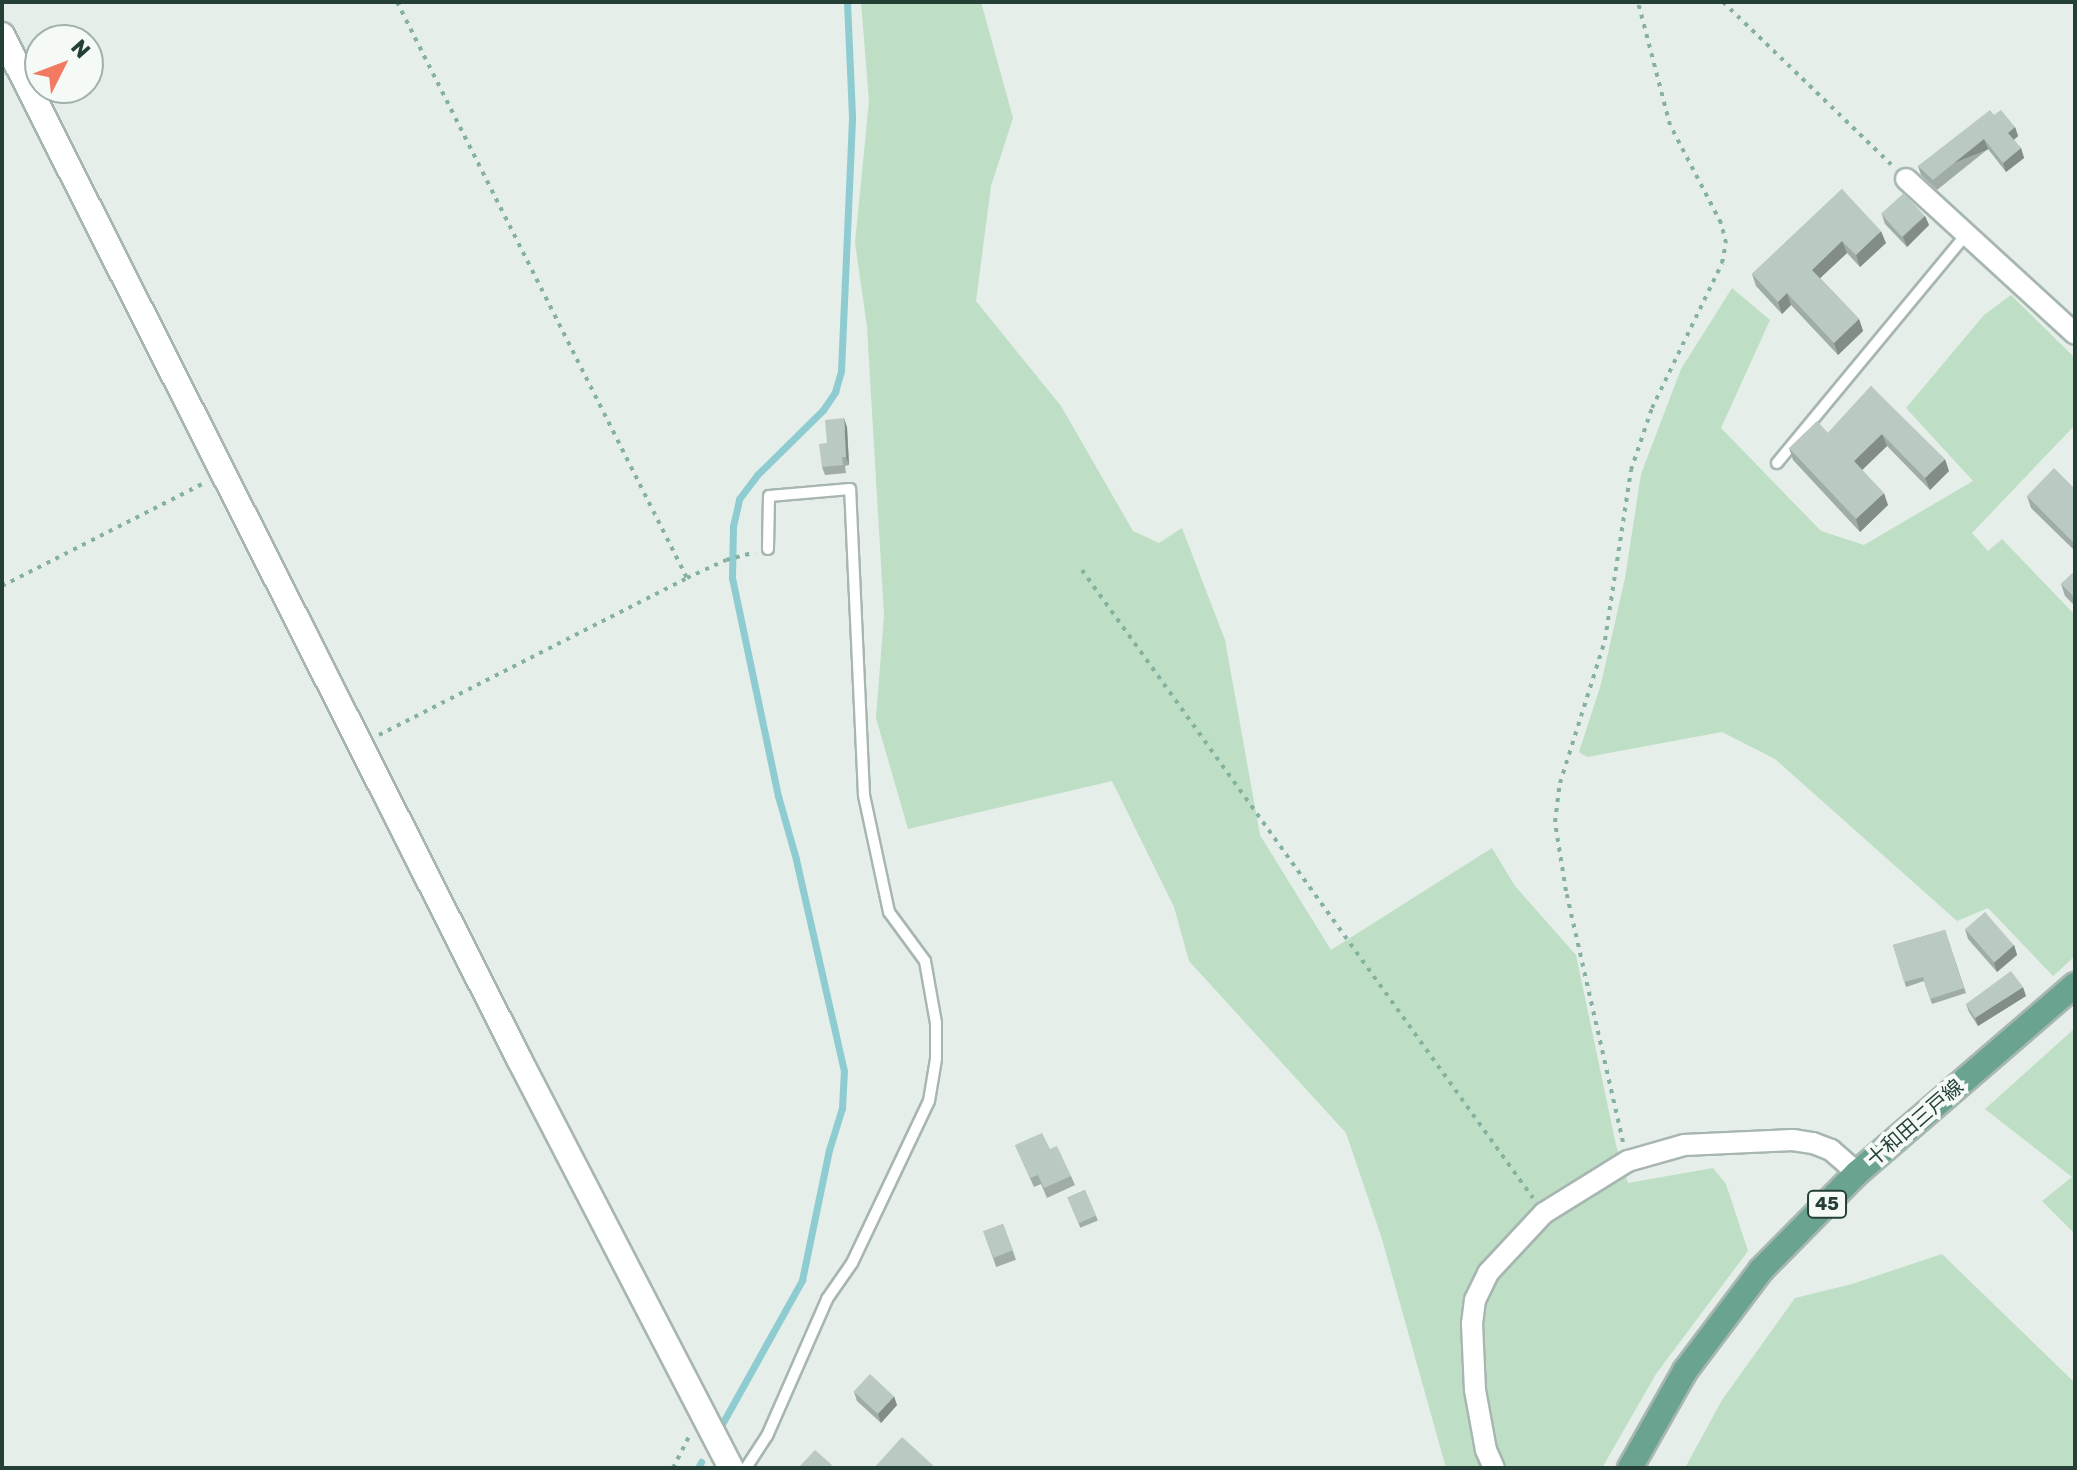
<!DOCTYPE html>
<meta charset="utf-8">
<style>
body{margin:0}
#map{position:relative;width:2077px;height:1470px;overflow:hidden;background:#e5eee9;font-family:Rubik,"Noto Sans JP",sans-serif}
div>[style]{position:absolute}
[style*='--x']{left:calc(var(--x)*1px);top:calc(var(--y)*1px);width:calc(var(--w)*1px);rotate:calc(var(--a)*1deg)}
.green>*{inset:0;background:#bedfc5}
.stream>*{height:7px;margin:-3.5px;padding:0 3.5px;transform-origin:3.5px;border-radius:3.5px;background:#8eccd2}
.path>*{height:4px;margin-top:-2px;transform-origin:0;background:repeating-linear-gradient(90deg,#85b1a0 0 4px,transparent 0 10px)}
.roads{filter:drop-shadow(2px 0 #a7b6b0) drop-shadow(-2px 0 #a7b6b0) drop-shadow(0 2px #a7b6b0) drop-shadow(0 -2px #a7b6b0)}
.service>*{height:10px;margin:-5px;padding:0 5px;transform-origin:5px;border-radius:5px;background:#fff}
.minor>*{height:20px;margin:-10px;padding:0 10px;transform-origin:10px;border-radius:10px;background:#fff}
.tertiary>*{height:24px;margin:-12px;padding:0 12px;transform-origin:12px;border-radius:12px;background:#fff}
.primary>*{height:24px;margin:-12px;padding:0 12px;transform-origin:12px;border-radius:12px;background:#6aa390}
.wall>*{inset:0;background:#a0ada7;transform-origin:0 0}
.shaded-wall>*{inset:0;background:#828d88;transform-origin:0 0}
.building>*{inset:0;background:#bac9c2;transform-origin:0 0}
span{translate:-50% -50%;white-space:nowrap;text-align:center;line-height:1.15;-webkit-text-stroke:8px #f5faf7;paint-order:stroke}
.shield-label span{padding:2px 6px;background:#f5faf7;border:2px solid;border-radius:6px;-webkit-text-stroke-width:0}
.shield-label{font-size:18px;color:#244036;font-weight:700}
.street-label{font-size:20px;color:#244036}
.frame{position:absolute;inset:0;border:4px solid #244036;pointer-events:none}
.north{position:absolute;left:24px;top:24px;width:80px;height:80px;box-sizing:border-box;background:#f5faf7;border:2px solid #a1b0aa;border-radius:50%;rotate:48deg;font-size:22px;font-weight:700;line-height:32px;text-align:center;color:#244036}
.north::after{content:'';display:block;margin:auto;width:28px;height:36px;background:#f17a60;clip-path:polygon(50% 0,100% 100%,50% 72%,0 100%)}
</style>
<div id="map">
<div class="green">
<i style="clip-path:polygon(861px 2px,981px 2px,1013px 118px,991px 186px,976px 301px,1061px 406px,1133px 531px,1159px 543px,1182px 528px,1225px 640px,1260px 835px,1331px 950px,1492px 848px,1515px 886px,1576px 955px,1616px 1145px,1628px 1183px,1713px 1168px,1726px 1184px,1748px 1251px,1656px 1374px,1602px 1468px,1446px 1468px,1382px 1239px,1346px 1133px,1189px 961px,1174px 907px,1112px 781px,908px 829px,876px 718px,884px 615px,867px 327px,855px 243px,869px 101px)"></i>
<i style="clip-path:polygon(1732px 288px,1770px 320px,1721px 428px,1821px 531px,1864px 545px,1973px 481px,1906px 408px,1984px 315px,2011px 295px,2075px 358px,2075px 425px,1972px 533px,1988px 551px,2002px 539px,2075px 615px,2075px 956px,2053px 976px,1988px 908px,1957px 921px,1775px 759px,1722px 732px,1587px 757px,1579px 752px,1601px 684px,1625px 578px,1641px 474px,1681px 369px)"></i>
<i style="clip-path:polygon(2075px 1028px,2075px 1234px,2042px 1201px,2072px 1177px,1985px 1109px)"></i>
<i style="clip-path:polygon(1942px 1254px,2075px 1383px,2075px 1468px,1685px 1468px,1722px 1400px,1795px 1298px,1852px 1284px)"></i>
</div>
<div class="stream">
<i style="--x:722;--y:1424;--w:165;--a:-60.9"></i>
<i style="--x:802;--y:1280;--w:133;--a:-78.3"></i>
<i style="--x:829;--y:1150;--w:44;--a:-72.8"></i>
<i style="--x:842;--y:1108;--w:37;--a:-87"></i>
<i style="--x:844;--y:1071;--w:217;--a:-102.8"></i>
<i style="--x:796;--y:859;--w:66;--a:-105.9"></i>
<i style="--x:778;--y:796;--w:223;--a:-101.9"></i>
<i style="--x:732;--y:578;--w:52;--a:-88.9"></i>
<i style="--x:733;--y:526;--w:28;--a:-77"></i>
<i style="--x:739;--y:499;--w:30;--a:-53"></i>
<i style="--x:757;--y:475;--w:93;--a:-44.6"></i>
<i style="--x:823;--y:410;--w:22;--a:-56"></i>
<i style="--x:835;--y:392;--w:22;--a:-74"></i>
<i style="--x:841;--y:371;--w:255;--a:-87.5"></i>
<i style="--x:852;--y:116;--w:114;--a:-92.5"></i>
<i style="--x:698;--y:1468;--w:7;--a:-63"></i>
</div>
<div class="path">
<i style="--x:397;--y:2;--w:645;--a:63.28"></i>
<i style="--x:1723;--y:2;--w:236;--a:44"></i>
<i style="--x:1082;--y:570;--w:773;--a:54.32"></i>
<i style="--x:2;--y:586;--w:225;--a:-27"></i>
<i style="--x:379;--y:735;--w:346;--a:-27"></i>
<i style="--x:687;--y:578;--w:43;--a:-24.8"></i>
<i style="--x:726;--y:560;--w:30;--a:-15"></i>
<i style="--x:1623;--y:1142;--w:257;--a:-102.8"></i>
<i style="--x:1566;--y:891;--w:70;--a:-99.1"></i>
<i style="--x:1555;--y:822;--w:39;--a:-83"></i>
<i style="--x:1560;--y:783;--w:150;--a:-72.5"></i>
<i style="--x:1605;--y:640;--w:172;--a:-81.3"></i>
<i style="--x:1631;--y:470;--w:65;--a:-71.3"></i>
<i style="--x:1652;--y:408;--w:161;--a:-64.2"></i>
<i style="--x:1722;--y:263;--w:20;--a:-79"></i>
<i style="--x:1726;--y:243;--w:21;--a:-104"></i>
<i style="--x:1721;--y:223;--w:110;--a:-117.5"></i>
<i style="--x:1670;--y:125;--w:127;--a:-104.6"></i>
<i style="--x:673;--y:1468;--w:36;--a:-63"></i>
</div>
<div class="roads">
<div class="service">
<i style="--x:1777;--y:463;--w:295;--a:-50.4"></i>
<i style="--x:746;--y:1468;--w:38;--a:-57"></i>
<i style="--x:767;--y:1436;--w:150;--a:-66.3"></i>
<i style="--x:827;--y:1299;--w:44;--a:-55.2"></i>
<i style="--x:852;--y:1263;--w:179;--a:-64.6"></i>
<i style="--x:929;--y:1101;--w:43;--a:-80.5"></i>
<i style="--x:936;--y:1059;--w:36;--a:-90"></i>
<i style="--x:936;--y:1023;--w:63;--a:-100.1"></i>
<i style="--x:925;--y:961;--w:61;--a:-126.3"></i>
<i style="--x:889;--y:912;--w:120;--a:-102.1"></i>
<i style="--x:864;--y:795;--w:306;--a:-92.6"></i>
<i style="--x:850;--y:489;--w:81;--a:175.1"></i>
<i style="--x:769;--y:496;--w:53;--a:91.1"></i>
</div>
<div class="minor">
<i style="--x:1906;--y:179;--w:229;--a:42.5"></i>
<i style="--x:1494;--y:1468;--w:20;--a:-114"></i>
<i style="--x:1486;--y:1450;--w:61;--a:-100.4"></i>
<i style="--x:1475;--y:1390;--w:66;--a:-92.6"></i>
<i style="--x:1472;--y:1324;--w:24;--a:-83"></i>
<i style="--x:1475;--y:1300;--w:30;--a:-64"></i>
<i style="--x:1488;--y:1273;--w:82;--a:-47"></i>
<i style="--x:1544;--y:1213;--w:99;--a:-31.8"></i>
<i style="--x:1628;--y:1161;--w:58;--a:-15.9"></i>
<i style="--x:1684;--y:1145;--w:109;--a:-2.6"></i>
<i style="--x:1793;--y:1140;--w:20;--a:9"></i>
<i style="--x:1813;--y:1143;--w:19;--a:21"></i>
<i style="--x:1831;--y:1150;--w:35;--a:41"></i>
</div>
<div class="tertiary">
<i style="--x:2;--y:35;--w:1147;--a:63.21"></i>
<i style="--x:519;--y:1059;--w:461;--a:62.6"></i>
</div>
<div class="primary">
<i style="--x:1630;--y:1468;--w:112;--a:-60.4"></i>
<i style="--x:1685;--y:1371;--w:126;--a:-53"></i>
<i style="--x:1761;--y:1270;--w:136;--a:-45.3"></i>
<i style="--x:1857;--y:1173;--w:288;--a:-40.8"></i>
</div>
</div>
<div class="wall">
<i style="clip-path:polygon(1994px 115px,2015px 127px,2018px 136px,2014px 140px,2021px 148px,2024px 158px,2006px 172px,1988px 149px,1937px 190px,1921px 175px,1918px 166px)"></i>
<i style="clip-path:polygon(1842px 189px,1886px 243px,1860px 267px,1847px 253px,1820px 278px,1859px 319px,1863px 331px,1838px 355px,1791px 305px,1782px 314px,1756px 286px,1752px 274px)"></i>
<i style="clip-path:polygon(1882px 215px,1925px 216px,1929px 225px,1907px 247px,1885px 224px)"></i>
<i style="clip-path:polygon(1871px 386px,1949px 471px,1930px 490px,1887px 446px,1862px 470px,1888px 505px,1860px 532px,1793px 460px,1789px 448px,1828px 433px)"></i>
<i style="clip-path:polygon(847px 427px,849px 465px,845px 466px,846px 473px,825px 475px,822px 467px,827px 443px)"></i>
<i style="clip-path:polygon(2075px 489px,2075px 551px,2031px 508px,2027px 496px)"></i>
<i style="clip-path:polygon(2075px 571px,2075px 606px,2065px 596px,2061px 584px)"></i>
<i style="clip-path:polygon(1965px 929px,2014px 945px,2017px 955px,1997px 972px,1968px 939px)"></i>
<i style="clip-path:polygon(1945px 930px,1966px 993px,1932px 1004px,1924px 981px,1906px 987px,1893px 945px)"></i>
<i style="clip-path:polygon(2026px 996px,1978px 1026px,1969px 1012px,1966px 1004px)"></i>
<i style="clip-path:polygon(1015px 1145px,1050px 1149px,1071px 1176px,1075px 1185px,1047px 1198px,1041px 1184px,1034px 1187px)"></i>
<i style="left:1085px;top:1190px;width:33px;height:19px;rotate:67deg"></i>
<i style="left:1003px;top:1224px;width:38px;height:21px;rotate:70deg"></i>
<i style="clip-path:polygon(854px 1392px,897px 1405px,881px 1423px,857px 1401px)"></i>
</div>
<div class="shaded-wall">
<i style="clip-path:polygon(2015px 127px,2018px 136px,2011px 142px,2008px 133px)"></i>
<i style="left:1984px;top:139px;width:11px;height:65px;rotate:68deg"></i>
<i style="clip-path:polygon(2021px 148px,2024px 158px,2006px 172px,2003px 163px)"></i>
<i style="clip-path:polygon(1925px 216px,1929px 225px,1907px 247px,1903px 237px)"></i>
<i style="clip-path:polygon(1881px 231px,1886px 243px,1860px 267px,1856px 255px)"></i>
<i style="clip-path:polygon(1842px 241px,1847px 253px,1816px 282px,1812px 270px)"></i>
<i style="clip-path:polygon(1787px 293px,1791px 305px,1782px 314px,1778px 302px)"></i>
<i style="clip-path:polygon(1859px 319px,1863px 331px,1838px 355px,1834px 343px)"></i>
<i style="clip-path:polygon(844px 418px,847px 427px,849px 465px,846px 457px)"></i>
<i style="clip-path:polygon(1882px 434px,1887px 446px,1859px 473px,1854px 461px)"></i>
<i style="clip-path:polygon(1945px 459px,1949px 471px,1930px 490px,1925px 478px)"></i>
<i style="clip-path:polygon(1884px 493px,1888px 505px,1860px 532px,1856px 519px)"></i>
<i style="clip-path:polygon(2014px 945px,2017px 955px,1997px 972px,1994px 963px)"></i>
<i style="clip-path:polygon(2023px 987px,2026px 996px,1978px 1026px,1975px 1018px)"></i>
<i style="clip-path:polygon(894px 1396px,897px 1405px,881px 1423px,878px 1414px)"></i>
</div>
<div class="building">
<i style="clip-path:polygon(1990px 110px,1994px 115px,2001px 110px,2015px 127px,2008px 133px,2021px 148px,2003px 163px,1984px 139px,1933px 180px,1918px 166px)"></i>
<i style="clip-path:polygon(1842px 189px,1881px 231px,1856px 255px,1842px 241px,1812px 270px,1859px 319px,1834px 343px,1787px 293px,1778px 302px,1752px 274px)"></i>
<i style="left:1904px;top:193px;width:31px;height:31px;rotate:48deg"></i>
<i style="clip-path:polygon(1871px 386px,1945px 459px,1925px 478px,1882px 434px,1854px 461px,1884px 493px,1856px 519px,1789px 448px,1817px 421px,1828px 433px)"></i>
<i style="clip-path:polygon(844px 418px,846px 457px,842px 457px,843px 465px,822px 467px,819px 444px,827px 443px,825px 420px)"></i>
<i style="clip-path:polygon(2054px 468px,2075px 489px,2075px 544px,2027px 496px)"></i>
<i style="clip-path:polygon(2075px 571px,2075px 598px,2061px 584px)"></i>
<i style="left:1985px;top:912px;width:44px;height:26px;rotate:49deg"></i>
<i style="clip-path:polygon(1945px 930px,1964px 988px,1930px 999px,1923px 977px,1904px 982px,1893px 945px)"></i>
<i style="clip-path:polygon(2011px 971px,2023px 987px,1975px 1018px,1966px 1004px)"></i>
<i style="clip-path:polygon(1042px 1133px,1050px 1149px,1057px 1146px,1071px 1176px,1044px 1188px,1038px 1175px,1030px 1178px,1015px 1145px)"></i>
<i style="left:1085px;top:1190px;width:28px;height:19px;rotate:67deg"></i>
<i style="left:1003px;top:1224px;width:28px;height:21px;rotate:69deg"></i>
<i style="left:870px;top:1374px;width:33px;height:24px;rotate:43deg"></i>
<i style="clip-path:polygon(902px 1437px,936px 1468px,874px 1468px)"></i>
<i style="clip-path:polygon(815px 1450px,832px 1465px,829px 1468px,798px 1468px)"></i>
</div>
<div class="shield-label">
<span style="left:1827px;top:1204px">45</span>
</div>
<div class="street-label">
<span style="left:1915px;top:1123px;rotate:-41deg">十和田三戸線</span>
</div>
<div class="frame"></div>
<div class="north">N</div>
</div>
